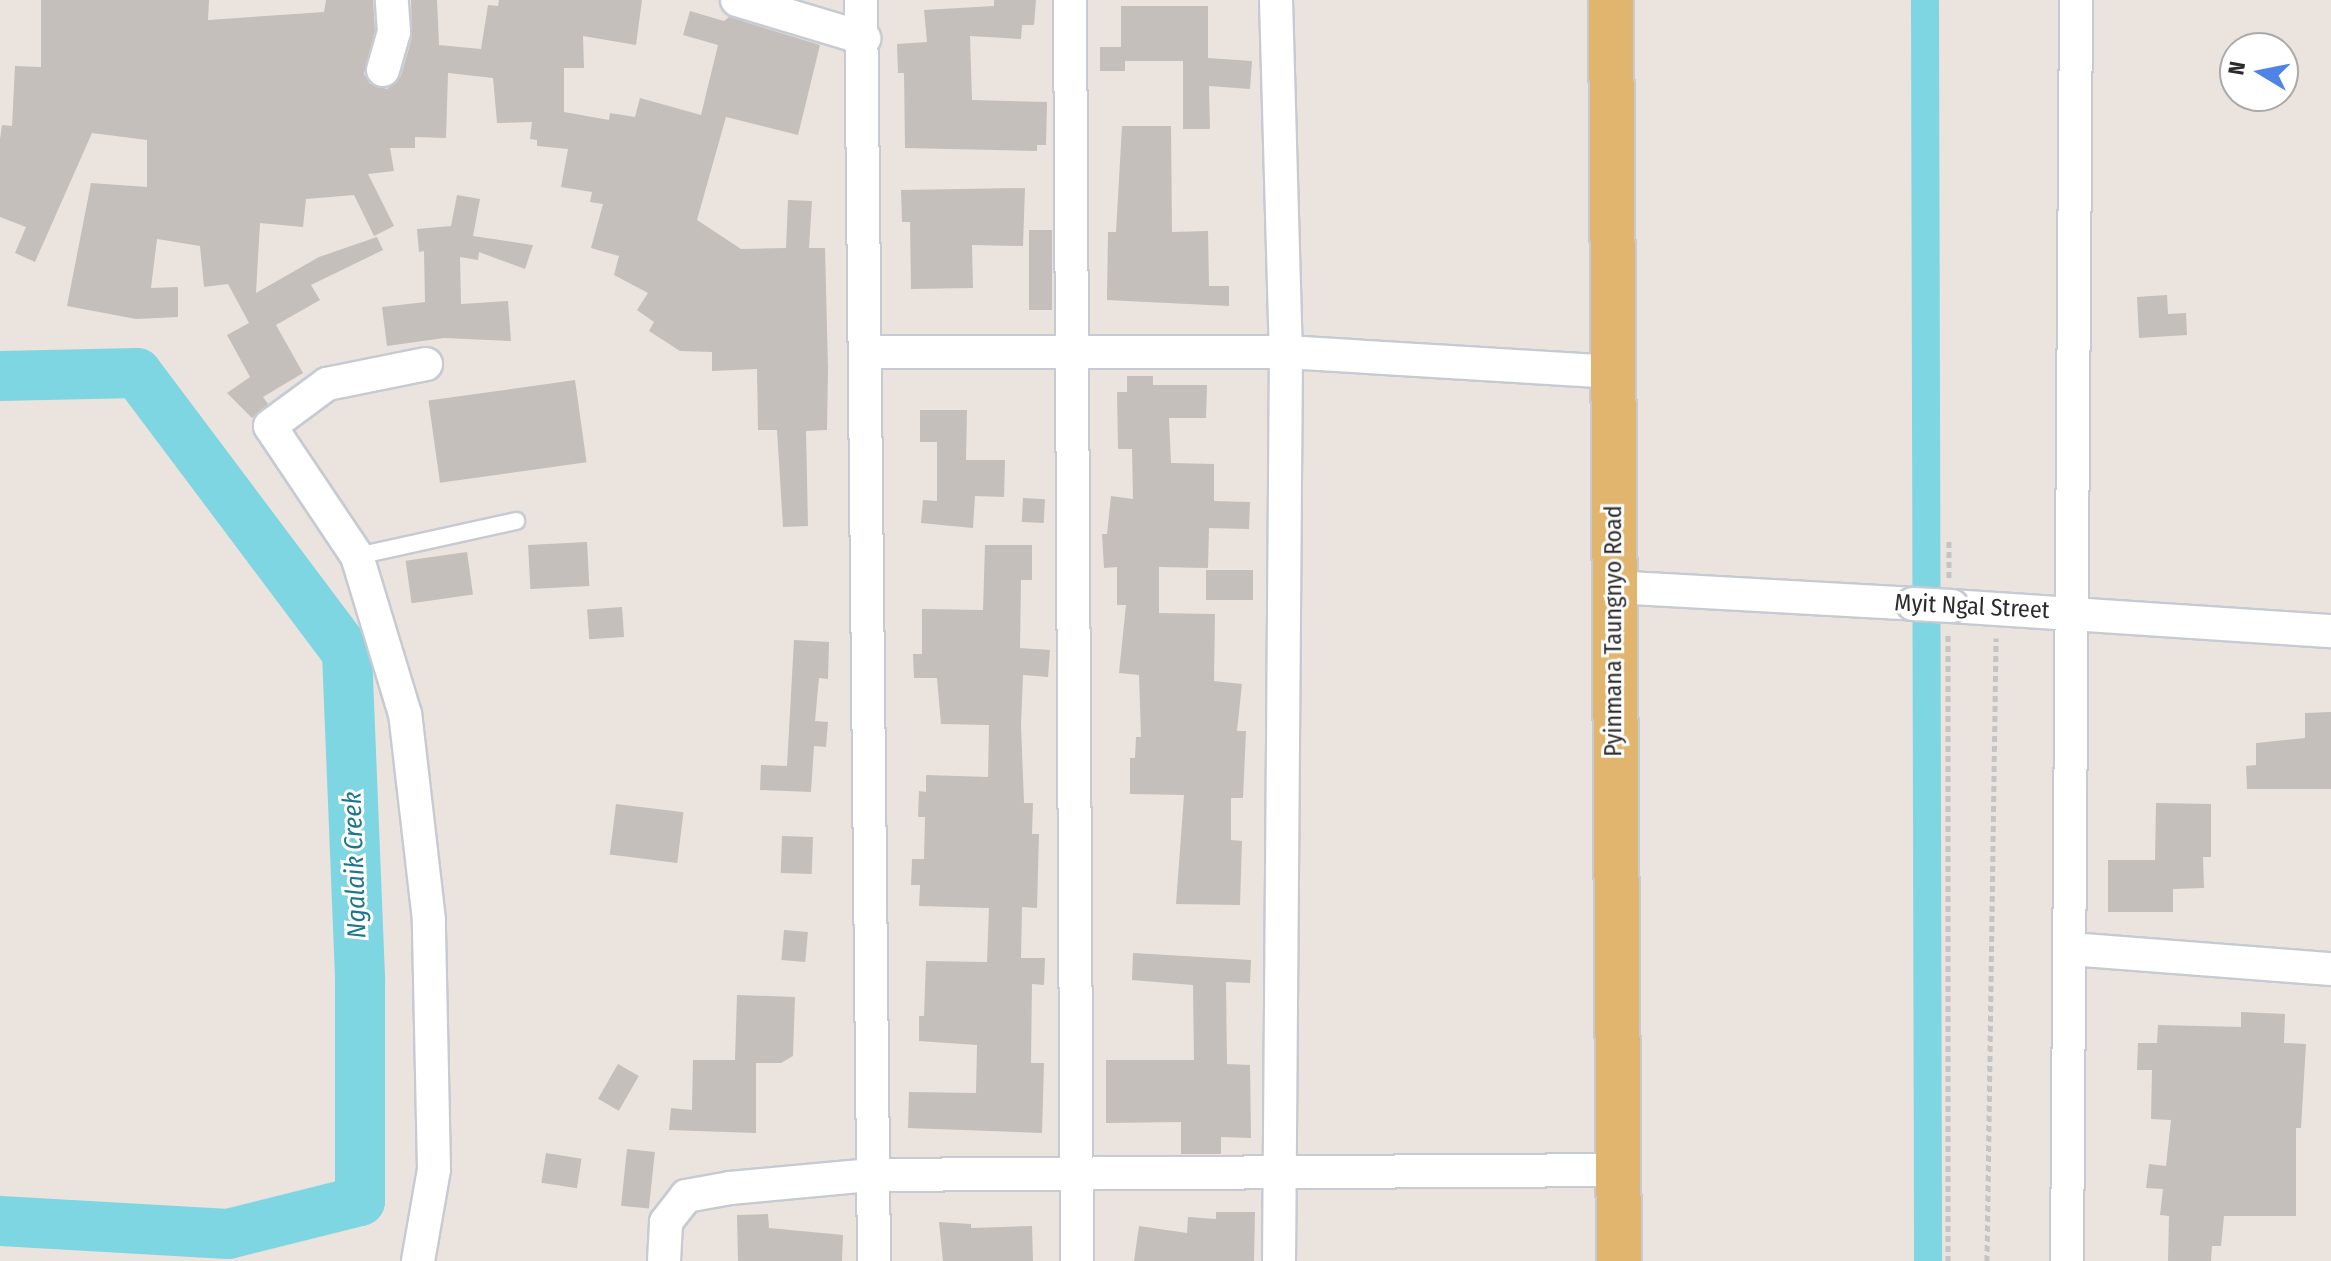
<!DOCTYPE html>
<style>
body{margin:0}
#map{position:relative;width:2331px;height:1261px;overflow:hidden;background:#ebe3de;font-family:"Fira Sans Condensed",sans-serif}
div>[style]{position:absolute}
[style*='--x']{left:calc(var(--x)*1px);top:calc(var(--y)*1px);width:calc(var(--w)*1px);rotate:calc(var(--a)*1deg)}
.canal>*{height:28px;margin:-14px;padding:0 14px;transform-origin:14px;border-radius:14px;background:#7dd6e1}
.river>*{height:50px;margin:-25px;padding:0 25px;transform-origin:25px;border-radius:25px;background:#7dd6e1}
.building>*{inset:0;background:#c4bfba;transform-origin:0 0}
.path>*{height:5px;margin-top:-2.5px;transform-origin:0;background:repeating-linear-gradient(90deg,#c4c4c4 0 6px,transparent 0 10px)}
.roads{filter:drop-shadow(2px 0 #c6cad2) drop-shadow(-2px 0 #c6cad2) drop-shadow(0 2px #c6cad2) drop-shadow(0 -2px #c6cad2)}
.lane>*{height:16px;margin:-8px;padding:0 8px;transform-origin:8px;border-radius:8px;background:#fff}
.street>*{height:32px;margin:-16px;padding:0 16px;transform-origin:16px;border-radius:16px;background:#fff}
.primary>*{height:44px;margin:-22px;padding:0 22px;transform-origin:22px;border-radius:22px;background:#e1b56d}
.bridges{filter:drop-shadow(2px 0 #c6cad2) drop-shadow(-2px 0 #c6cad2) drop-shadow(0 2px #c6cad2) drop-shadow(0 -2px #c6cad2)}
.street-bridge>*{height:32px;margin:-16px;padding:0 16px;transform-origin:16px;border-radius:16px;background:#fff}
span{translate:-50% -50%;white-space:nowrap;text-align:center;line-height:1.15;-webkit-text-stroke:6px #fff;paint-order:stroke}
.street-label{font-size:24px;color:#2b2b2b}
.water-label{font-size:26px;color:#1c778d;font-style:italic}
.north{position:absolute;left:2219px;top:32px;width:80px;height:80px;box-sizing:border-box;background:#fff;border:2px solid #aaa;border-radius:50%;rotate:280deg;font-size:22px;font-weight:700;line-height:32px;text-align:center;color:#2b2b2b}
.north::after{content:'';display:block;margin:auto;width:28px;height:36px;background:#5083e6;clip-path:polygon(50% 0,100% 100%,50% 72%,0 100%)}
</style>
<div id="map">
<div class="canal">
<i style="--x:1925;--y:0;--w:1261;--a:89.86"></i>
</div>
<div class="river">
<i style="--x:0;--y:376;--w:137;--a:-1.3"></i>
<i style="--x:137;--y:373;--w:350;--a:53.1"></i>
<i style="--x:347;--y:653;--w:329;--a:87.7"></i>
<i style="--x:360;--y:982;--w:219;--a:90"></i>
<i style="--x:360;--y:1201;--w:136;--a:166"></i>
<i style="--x:228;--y:1234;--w:228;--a:-176.7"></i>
</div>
<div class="building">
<i style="clip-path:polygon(41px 0,209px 0,208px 20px,324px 12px,326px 0,373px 0,375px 30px,364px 74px,370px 84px,387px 89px,401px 76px,412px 37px,411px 0,437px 0,439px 45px,481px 49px,488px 5px,498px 6px,499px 0,642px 0,636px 45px,583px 36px,584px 68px,564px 68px,564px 112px,609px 120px,610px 113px,635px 117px,640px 98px,701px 115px,718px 45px,683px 35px,690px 11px,724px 21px,729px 17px,820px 45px,798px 135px,726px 117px,697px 220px,741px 249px,786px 248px,788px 200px,812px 201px,809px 248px,825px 248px,828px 368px,827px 430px,806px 431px,808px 526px,783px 527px,777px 430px,758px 430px,757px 369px,712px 371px,712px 352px,680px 351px,649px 331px,654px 322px,637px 310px,648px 293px,614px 275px,619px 256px,591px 248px,603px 204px,590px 202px,592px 192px,561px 187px,568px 149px,537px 146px,537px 140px,530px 139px,532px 122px,497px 123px,493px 78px,448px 73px,446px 138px,415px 137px,415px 148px,390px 148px,394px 171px,368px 174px,394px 226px,374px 236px,354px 195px,306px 199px,303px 227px,260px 223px,256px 293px,319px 257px,377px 237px,383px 250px,311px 285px,320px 300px,276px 325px,303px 373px,263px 397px,268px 404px,252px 418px,227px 393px,250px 377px,227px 335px,249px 323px,228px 284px,204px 287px,200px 246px,157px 239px,151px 288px,178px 287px,178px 317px,136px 319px,67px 306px,91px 183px,147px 187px,147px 140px,92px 133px,35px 262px,15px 253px,26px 227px,0 217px,0 139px,2px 125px,12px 126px,15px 66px,41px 67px)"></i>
<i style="clip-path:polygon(994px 0,1036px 0,1034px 25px,1022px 25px,1021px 39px,970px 36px,972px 100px,1047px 102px,1046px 145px,1037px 145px,1037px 151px,905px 148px,904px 73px,898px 73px,897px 44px,927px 42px,924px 10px,994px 6px)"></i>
<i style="clip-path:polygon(1121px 6px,1208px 6px,1208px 58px,1252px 61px,1250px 89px,1209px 86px,1210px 129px,1183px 129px,1183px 61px,1125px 61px,1125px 71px,1100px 71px,1100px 47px,1121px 47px)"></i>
<i style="clip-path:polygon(1122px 126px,1171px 126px,1172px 232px,1208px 231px,1209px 286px,1229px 286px,1229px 306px,1107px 300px,1108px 232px,1116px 232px)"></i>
<i style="clip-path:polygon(1025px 188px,1023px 246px,972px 245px,973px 288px,911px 289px,910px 222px,902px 222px,901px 190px)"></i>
<i style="clip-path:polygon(457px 195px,480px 199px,473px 236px,533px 245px,525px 269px,479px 252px,478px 260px,460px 257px,461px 304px,508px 301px,511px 341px,444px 338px,387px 346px,382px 307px,425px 302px,424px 251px,419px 252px,417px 229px,451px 226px)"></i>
<i style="left:1029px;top:230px;width:23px;height:80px"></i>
<i style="clip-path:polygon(2167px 295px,2168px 314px,2186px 313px,2187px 335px,2139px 338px,2137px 297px)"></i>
<i style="clip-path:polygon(1127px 376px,1153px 376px,1153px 385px,1207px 385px,1206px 418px,1169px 418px,1171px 463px,1214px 464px,1214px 501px,1250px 502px,1249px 529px,1209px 528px,1208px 568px,1159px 567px,1159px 613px,1215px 614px,1214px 681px,1242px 684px,1237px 731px,1246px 731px,1243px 798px,1231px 798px,1231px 840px,1242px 841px,1240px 905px,1176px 904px,1184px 795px,1130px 794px,1130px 758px,1135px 758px,1136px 737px,1141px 737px,1139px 675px,1119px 673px,1126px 605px,1117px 605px,1117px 567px,1104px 568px,1102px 534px,1107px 534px,1111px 496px,1133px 499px,1132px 449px,1118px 449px,1117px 392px,1127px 392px)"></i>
<i style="left:575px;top:380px;width:83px;height:148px;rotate:82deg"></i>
<i style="clip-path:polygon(920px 410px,967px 410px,966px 460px,1005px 460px,1004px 497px,975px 496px,973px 528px,921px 523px,923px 500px,937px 501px,937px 442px,920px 442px)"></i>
<i style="left:1023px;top:498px;width:22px;height:24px;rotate:3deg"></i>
<i style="left:587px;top:542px;width:44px;height:59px;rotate:87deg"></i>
<i style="clip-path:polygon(985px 545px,1032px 545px,1032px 580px,1021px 580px,1020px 648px,1050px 650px,1048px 677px,1023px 675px,1021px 725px,1024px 803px,1033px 803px,1032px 834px,1039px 834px,1037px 908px,1022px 907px,1021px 958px,1045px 958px,1044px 985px,1032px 984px,1031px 1063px,1044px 1063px,1042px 1133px,908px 1128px,909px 1092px,976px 1093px,977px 1045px,919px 1041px,919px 1016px,924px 1016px,926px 961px,987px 962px,989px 908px,919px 906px,920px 885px,911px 885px,912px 859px,924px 859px,925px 817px,918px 817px,919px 791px,926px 792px,926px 775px,988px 777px,989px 725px,941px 724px,937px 678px,914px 678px,913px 654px,922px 654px,922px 609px,983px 610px)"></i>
<i style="left:467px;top:552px;width:43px;height:62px;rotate:82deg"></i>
<i style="left:1206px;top:570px;width:47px;height:30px"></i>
<i style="left:622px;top:607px;width:30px;height:35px;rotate:86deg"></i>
<i style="clip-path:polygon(794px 640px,829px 642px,828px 679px,819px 678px,815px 721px,828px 722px,826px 747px,814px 746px,811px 792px,760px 790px,761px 765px,787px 766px)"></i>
<i style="clip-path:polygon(2331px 712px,2331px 789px,2247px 789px,2246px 766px,2256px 765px,2256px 743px,2305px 738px,2305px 713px)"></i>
<i style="clip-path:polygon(2156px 803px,2211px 804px,2211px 857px,2203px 857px,2204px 888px,2173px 889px,2173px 912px,2108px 912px,2108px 860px,2155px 860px)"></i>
<i style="left:616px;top:804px;width:68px;height:51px;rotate:7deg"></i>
<i style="left:782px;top:836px;width:31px;height:37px;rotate:2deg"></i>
<i style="left:784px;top:930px;width:24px;height:30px;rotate:5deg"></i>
<i style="clip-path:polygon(1133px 953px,1251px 960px,1250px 983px,1226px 982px,1227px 1064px,1250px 1065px,1251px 1138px,1221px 1137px,1221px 1154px,1181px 1154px,1181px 1122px,1106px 1123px,1106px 1060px,1194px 1060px,1193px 985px,1132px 980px)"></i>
<i style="clip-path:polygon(737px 995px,795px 997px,793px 1056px,781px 1063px,756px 1063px,756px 1133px,669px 1130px,671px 1108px,692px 1110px,693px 1060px,735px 1060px)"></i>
<i style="clip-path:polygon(2241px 1012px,2285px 1014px,2284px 1043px,2306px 1044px,2301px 1128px,2296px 1128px,2296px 1216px,2224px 1216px,2221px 1246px,2212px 1246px,2211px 1261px,2168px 1261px,2169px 1216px,2160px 1215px,2163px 1189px,2146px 1188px,2149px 1164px,2166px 1166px,2171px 1120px,2151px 1119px,2152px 1070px,2137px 1070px,2138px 1043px,2157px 1043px,2158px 1025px,2241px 1027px)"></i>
<i style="left:618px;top:1064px;width:24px;height:40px;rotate:30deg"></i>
<i style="left:627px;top:1149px;width:28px;height:57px;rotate:6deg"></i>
<i style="left:546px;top:1153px;width:36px;height:30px;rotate:9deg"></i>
<i style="clip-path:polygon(1216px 1212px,1255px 1212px,1254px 1261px,1134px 1261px,1139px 1226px,1187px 1233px,1188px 1217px,1216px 1219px)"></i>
<i style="clip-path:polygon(768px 1214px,769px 1228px,843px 1235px,842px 1261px,738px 1261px,737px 1215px)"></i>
<i style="clip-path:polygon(939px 1222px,971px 1224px,971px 1228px,1032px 1226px,1033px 1261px,943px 1261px)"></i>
</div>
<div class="path">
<i style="--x:1949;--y:541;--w:39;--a:90"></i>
<i style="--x:1948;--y:1261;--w:627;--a:-90"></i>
<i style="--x:1987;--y:1261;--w:623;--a:-89.17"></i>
</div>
<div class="roads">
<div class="lane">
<i style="--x:357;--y:556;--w:163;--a:-12.4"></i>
</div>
<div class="street">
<i style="--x:737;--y:0;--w:133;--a:16.7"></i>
<i style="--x:861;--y:0;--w:1261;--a:89.41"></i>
<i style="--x:1070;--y:0;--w:1261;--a:89.68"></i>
<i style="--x:1276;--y:0;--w:352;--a:88.4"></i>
<i style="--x:1286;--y:352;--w:909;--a:90.44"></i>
<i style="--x:383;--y:70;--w:40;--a:-74"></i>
<i style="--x:394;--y:32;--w:32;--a:-94"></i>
<i style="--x:865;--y:352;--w:421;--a:0"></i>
<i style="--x:1286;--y:352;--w:329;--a:3.5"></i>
<i style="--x:1613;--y:587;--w:300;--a:3.2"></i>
<i style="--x:1952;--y:606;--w:380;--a:3.8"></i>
<i style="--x:2070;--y:949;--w:262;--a:4.4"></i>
<i style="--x:418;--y:1261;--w:93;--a:-80.1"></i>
<i style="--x:434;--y:1169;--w:249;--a:-91.2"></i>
<i style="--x:429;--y:920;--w:207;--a:-96.6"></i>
<i style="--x:405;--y:714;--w:165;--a:-106.9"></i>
<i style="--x:357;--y:556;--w:156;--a:-123.8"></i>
<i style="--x:270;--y:426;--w:71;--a:-36.4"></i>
<i style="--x:327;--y:384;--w:101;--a:-11.4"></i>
<i style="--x:664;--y:1261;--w:39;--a:-87"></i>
<i style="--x:666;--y:1222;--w:33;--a:-52"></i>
<i style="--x:686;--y:1196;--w:45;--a:-10.3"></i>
<i style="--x:730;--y:1188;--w:140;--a:-5.3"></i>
<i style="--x:869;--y:1175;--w:752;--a:-0.38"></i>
<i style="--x:2067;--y:1261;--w:1261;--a:-89.59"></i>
</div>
<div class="primary">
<i style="--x:1611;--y:0;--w:1261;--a:89.64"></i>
</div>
</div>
<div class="bridges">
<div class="street-bridge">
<i style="--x:1913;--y:604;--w:39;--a:3"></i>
</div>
</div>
<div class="street-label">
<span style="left:1972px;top:607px;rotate:3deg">Myit Ngal Street</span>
<span style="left:1614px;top:631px;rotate:-90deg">Pyinmana Taungnyo Road</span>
</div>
<div class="water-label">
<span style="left:355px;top:865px;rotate:-92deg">Ngalaik Creek</span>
</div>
<div class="north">N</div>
</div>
